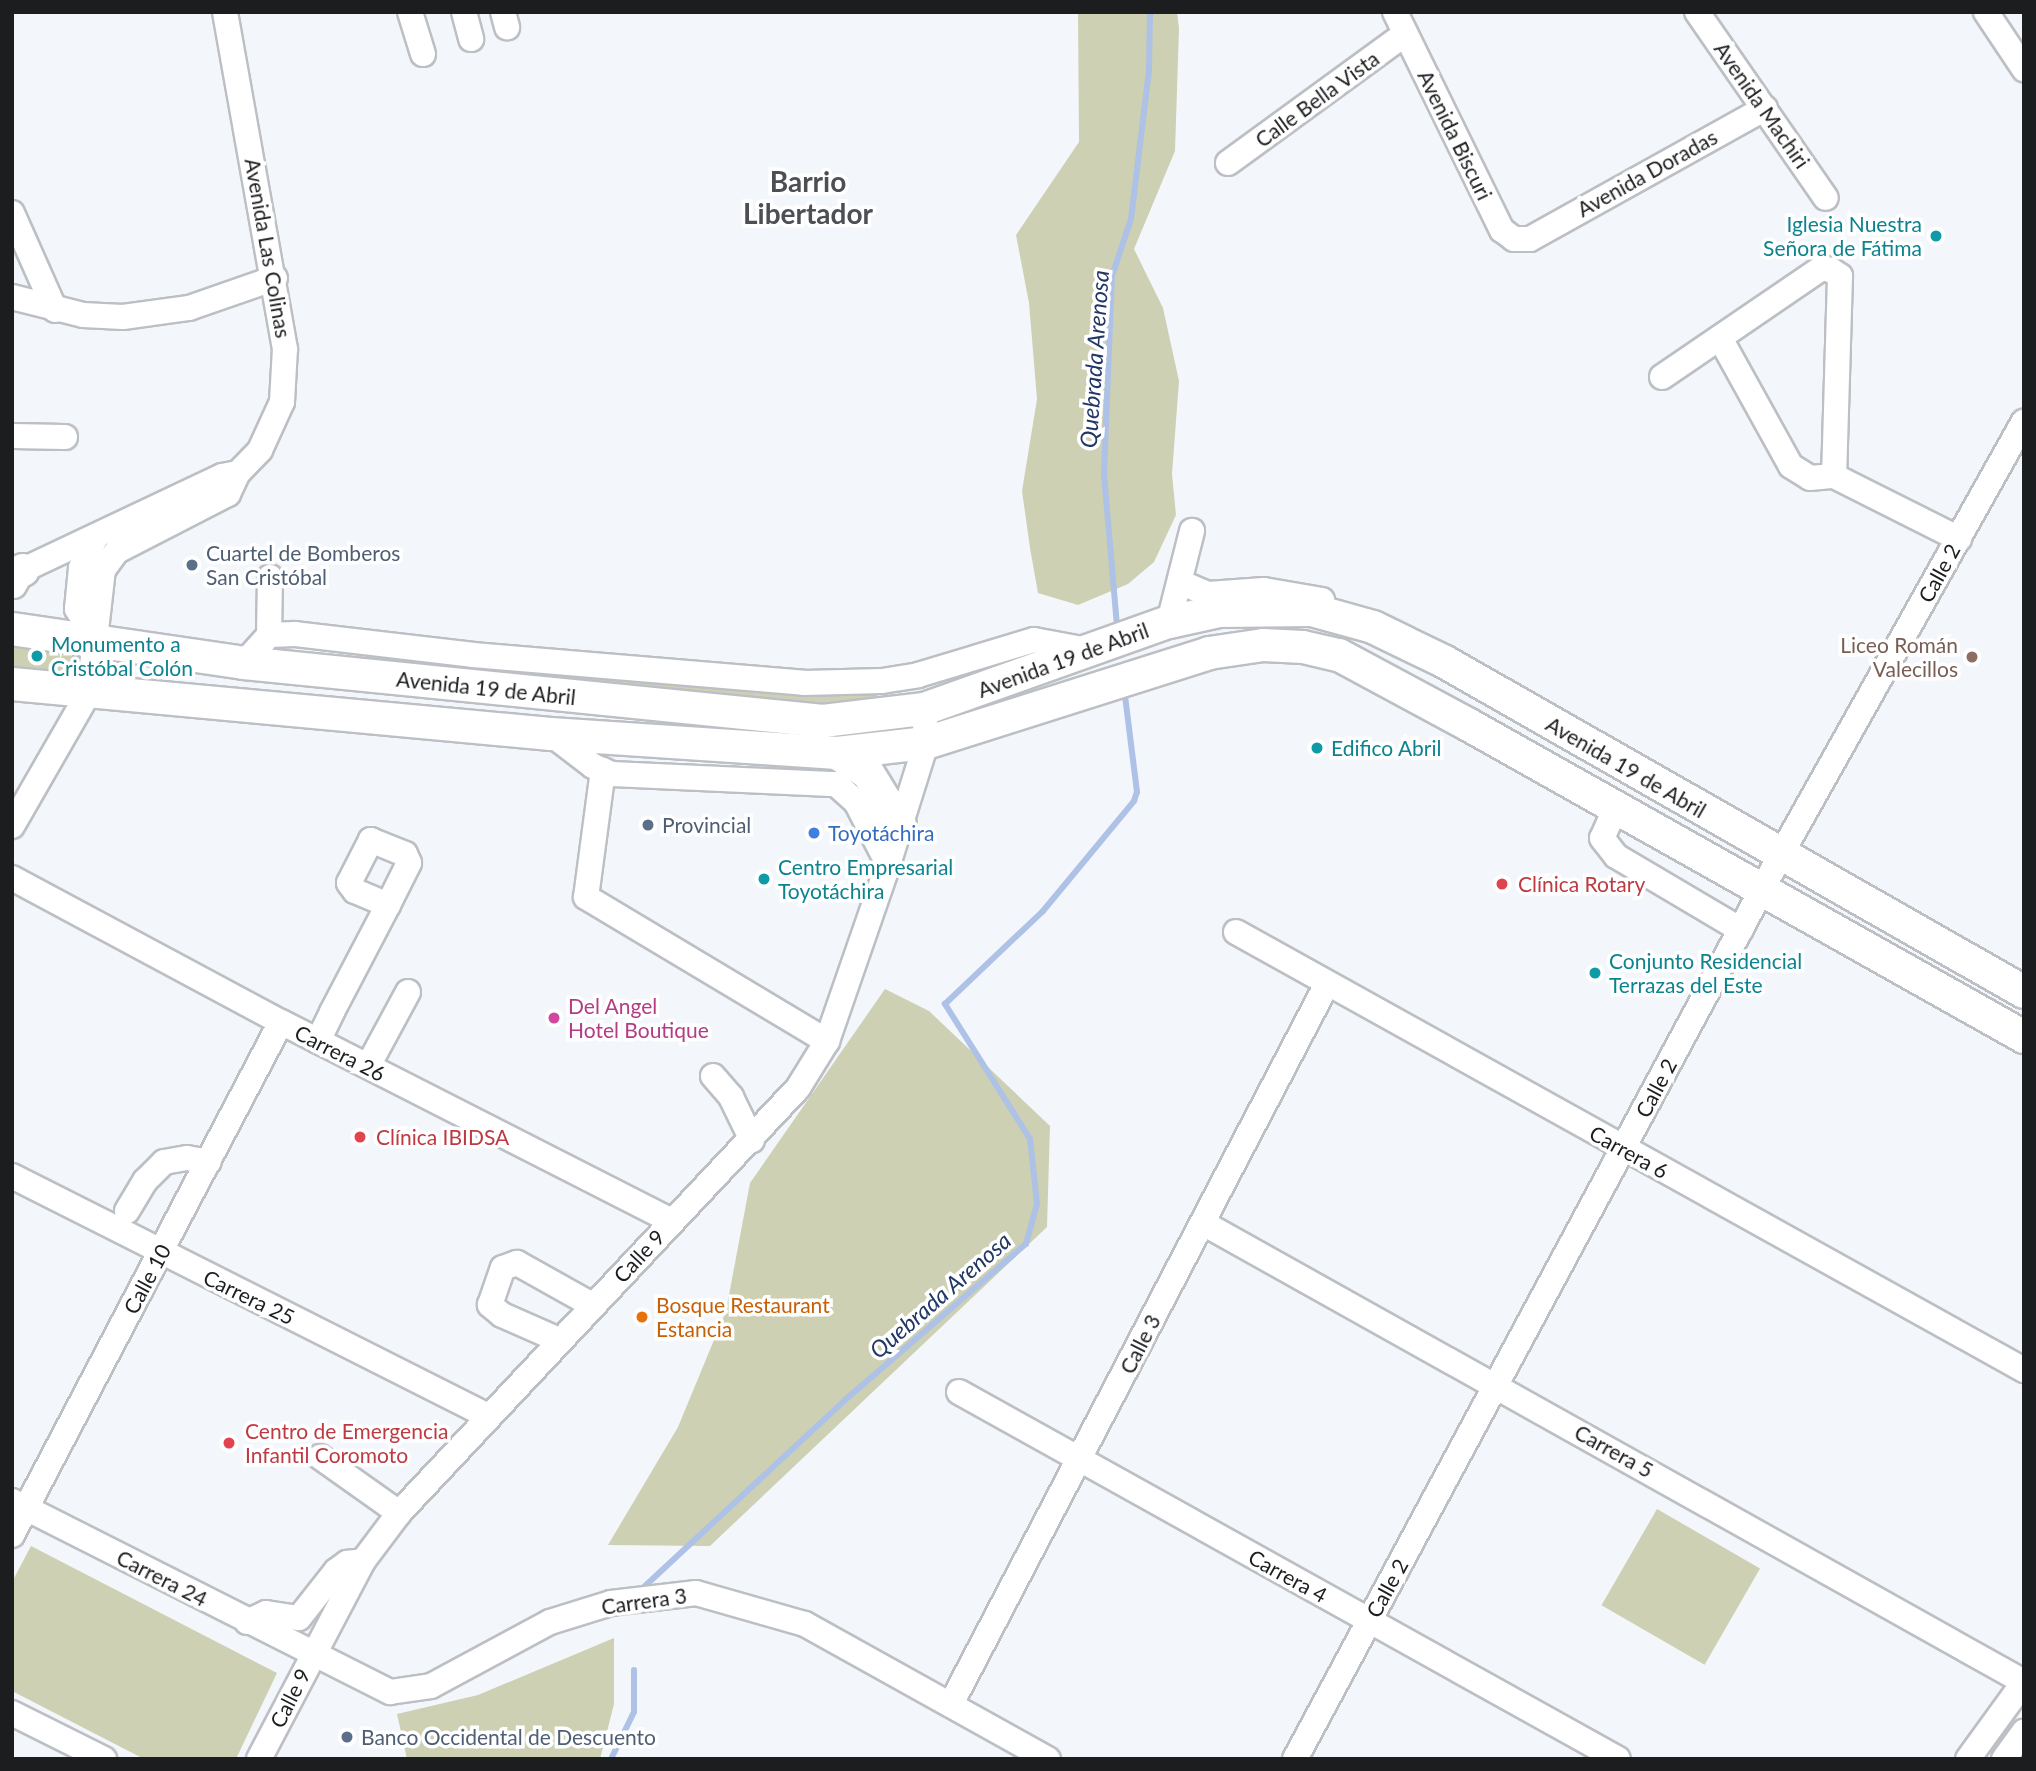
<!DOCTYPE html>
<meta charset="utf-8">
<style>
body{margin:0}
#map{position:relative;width:2036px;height:1771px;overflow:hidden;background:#f3f7fc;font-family:Lato,sans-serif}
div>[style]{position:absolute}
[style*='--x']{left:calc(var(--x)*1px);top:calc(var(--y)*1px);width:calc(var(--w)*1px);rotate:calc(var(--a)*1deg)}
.green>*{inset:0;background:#cdd0b2;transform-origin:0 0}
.stream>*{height:6px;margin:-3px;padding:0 3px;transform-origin:3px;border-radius:3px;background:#aec1e6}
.roads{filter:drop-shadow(2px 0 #bcbfc4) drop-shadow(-2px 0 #bcbfc4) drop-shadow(0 2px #bcbfc4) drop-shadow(0 -2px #bcbfc4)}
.minor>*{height:24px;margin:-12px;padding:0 12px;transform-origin:12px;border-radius:12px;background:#fff}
.major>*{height:32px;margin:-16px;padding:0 16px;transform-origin:16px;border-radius:16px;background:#fff}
.dots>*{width:19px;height:19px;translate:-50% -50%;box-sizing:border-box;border:4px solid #fff;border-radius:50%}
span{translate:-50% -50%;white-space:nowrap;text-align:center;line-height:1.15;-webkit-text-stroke:7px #fff;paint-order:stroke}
.street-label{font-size:21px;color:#1c1d1f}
.culture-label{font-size:21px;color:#0d838f}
.right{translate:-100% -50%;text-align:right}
.left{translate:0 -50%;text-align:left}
.service-label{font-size:21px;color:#4e5e75}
.education-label{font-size:21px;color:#785e54}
.shop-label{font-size:21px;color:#366cbe}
.health-label{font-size:21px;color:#be3a42}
.hotel-label{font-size:21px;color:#b23c85}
.food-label{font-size:21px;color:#c56008}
.water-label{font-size:23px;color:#213765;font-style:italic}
.district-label{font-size:28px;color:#4c4f53;font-weight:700}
.frame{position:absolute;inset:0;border:14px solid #1c1d1f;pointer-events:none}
</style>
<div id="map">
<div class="green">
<i style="clip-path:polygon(1078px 12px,1177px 12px,1179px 28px,1175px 151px,1134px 249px,1163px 308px,1179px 381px,1172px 474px,1176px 515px,1154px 562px,1128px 584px,1078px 605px,1038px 593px,1030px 548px,1022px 491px,1037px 399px,1029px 303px,1016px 235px,1079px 142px)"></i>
<i style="clip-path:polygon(12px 637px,82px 650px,83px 664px,70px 675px,12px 669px)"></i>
<i style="clip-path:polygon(368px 657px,798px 696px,878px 694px,875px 704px,802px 707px,367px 665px)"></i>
<i style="clip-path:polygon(885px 989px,929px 1011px,1050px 1126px,1047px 1227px,710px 1546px,608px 1545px,678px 1427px,726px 1311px,750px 1183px)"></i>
<i style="left:1657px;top:1509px;width:119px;height:111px;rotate:30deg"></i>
<i style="clip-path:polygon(31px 1546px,277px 1673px,236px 1759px,144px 1759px,12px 1691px,12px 1582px)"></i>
<i style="clip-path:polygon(614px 1638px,614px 1704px,600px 1759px,407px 1759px,397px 1714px,478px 1695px)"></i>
</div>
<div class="stream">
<i style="--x:1117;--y:626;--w:153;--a:-94.9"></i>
<i style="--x:1104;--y:474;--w:198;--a:-87.7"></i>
<i style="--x:1112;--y:276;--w:60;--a:-71.6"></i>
<i style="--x:1131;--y:219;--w:150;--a:-83.1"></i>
<i style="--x:1149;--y:70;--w:58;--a:-89"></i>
<i style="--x:645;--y:1586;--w:273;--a:-42.9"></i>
<i style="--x:845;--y:1400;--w:239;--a:-40.8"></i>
<i style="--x:1026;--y:1244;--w:41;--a:-74.6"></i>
<i style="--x:1037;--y:1204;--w:65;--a:-96.1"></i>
<i style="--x:1030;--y:1139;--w:160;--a:-122.2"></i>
<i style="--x:945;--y:1004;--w:135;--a:-43.5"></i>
<i style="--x:1043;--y:911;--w:143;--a:-50.4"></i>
<i style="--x:1134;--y:801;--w:9;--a:-72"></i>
<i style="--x:1137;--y:792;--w:98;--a:-97.1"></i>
<i style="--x:611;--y:1759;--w:52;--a:-63.9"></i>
<i style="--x:634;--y:1712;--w:42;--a:-90"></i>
</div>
<div class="roads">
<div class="minor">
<i style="--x:410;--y:12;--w:44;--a:72.8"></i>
<i style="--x:464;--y:12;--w:28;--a:75"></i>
<i style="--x:503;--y:12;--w:16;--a:75"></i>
<i style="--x:1395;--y:12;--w:243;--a:63.9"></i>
<i style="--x:1502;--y:230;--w:15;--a:37"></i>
<i style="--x:1514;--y:239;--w:16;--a:0"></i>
<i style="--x:1530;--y:239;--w:269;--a:-29.1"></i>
<i style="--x:1697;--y:12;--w:226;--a:55.3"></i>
<i style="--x:1986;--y:12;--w:69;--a:56.3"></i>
<i style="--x:1228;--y:163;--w:219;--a:-36.1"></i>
<i style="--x:12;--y:213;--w:106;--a:66.1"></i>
<i style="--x:12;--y:297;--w:73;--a:14.2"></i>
<i style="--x:83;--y:315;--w:40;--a:2.9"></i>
<i style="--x:123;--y:317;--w:67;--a:-7.8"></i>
<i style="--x:189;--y:308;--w:91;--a:-19.2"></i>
<i style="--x:1720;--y:338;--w:146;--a:61"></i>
<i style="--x:1791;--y:466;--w:22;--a:32"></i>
<i style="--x:1810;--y:478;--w:24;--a:-5"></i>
<i style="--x:1662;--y:377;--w:194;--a:-34.3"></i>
<i style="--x:1822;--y:268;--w:9;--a:13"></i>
<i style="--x:1831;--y:270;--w:11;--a:34"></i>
<i style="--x:1840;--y:276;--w:200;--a:91.7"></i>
<i style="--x:1834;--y:476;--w:140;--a:26.7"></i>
<i style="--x:12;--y:436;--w:53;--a:1.1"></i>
<i style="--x:95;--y:539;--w:32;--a:116"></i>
<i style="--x:81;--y:568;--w:41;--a:95.6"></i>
<i style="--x:77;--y:609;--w:36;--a:58"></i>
<i style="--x:1182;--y:583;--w:28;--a:23"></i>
<i style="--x:1208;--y:594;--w:56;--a:-4.1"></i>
<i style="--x:1264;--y:590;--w:59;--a:9.8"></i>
<i style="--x:14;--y:586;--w:18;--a:-61"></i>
<i style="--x:23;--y:570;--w:220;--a:-25.3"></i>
<i style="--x:222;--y:476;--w:16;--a:-11"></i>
<i style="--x:1169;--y:622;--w:94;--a:-75.8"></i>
<i style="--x:269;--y:635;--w:58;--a:-89"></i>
<i style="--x:244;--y:663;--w:38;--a:-48"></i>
<i style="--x:269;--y:635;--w:26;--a:-2"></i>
<i style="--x:295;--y:634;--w:179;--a:6.7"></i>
<i style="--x:473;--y:655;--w:332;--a:4.8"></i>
<i style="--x:804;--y:683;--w:78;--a:-1.5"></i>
<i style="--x:882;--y:681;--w:36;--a:-9"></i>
<i style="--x:918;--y:675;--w:121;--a:-16.8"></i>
<i style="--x:1034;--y:640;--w:49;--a:10.6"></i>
<i style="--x:551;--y:734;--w:53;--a:37.3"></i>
<i style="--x:593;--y:766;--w:21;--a:23"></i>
<i style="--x:612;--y:774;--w:224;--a:2.6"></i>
<i style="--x:836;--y:784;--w:27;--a:42"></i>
<i style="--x:856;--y:802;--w:70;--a:62.7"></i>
<i style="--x:603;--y:770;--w:128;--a:97.6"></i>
<i style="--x:586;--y:897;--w:281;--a:30.9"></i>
<i style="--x:1616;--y:807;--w:34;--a:114"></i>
<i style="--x:1602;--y:838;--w:23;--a:52"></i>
<i style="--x:1616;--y:856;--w:145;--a:30.6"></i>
<i style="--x:12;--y:826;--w:155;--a:-60.1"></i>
<i style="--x:89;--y:692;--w:123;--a:-83.5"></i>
<i style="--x:103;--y:570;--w:24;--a:-54"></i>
<i style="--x:117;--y:551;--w:125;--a:-27.2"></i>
<i style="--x:228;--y:494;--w:23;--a:-65"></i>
<i style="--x:238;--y:473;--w:32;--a:-46"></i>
<i style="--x:260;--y:450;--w:53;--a:-65.4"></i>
<i style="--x:282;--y:402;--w:53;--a:-86.8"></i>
<i style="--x:285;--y:349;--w:342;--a:-100.1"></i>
<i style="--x:12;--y:878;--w:305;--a:28.2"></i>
<i style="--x:281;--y:1022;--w:439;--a:27"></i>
<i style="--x:1236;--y:932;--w:902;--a:29.07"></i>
<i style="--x:318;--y:1041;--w:32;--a:-64"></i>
<i style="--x:332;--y:1012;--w:121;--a:-62.4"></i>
<i style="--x:388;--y:905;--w:47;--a:-63.4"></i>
<i style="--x:409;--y:863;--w:10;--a:-114"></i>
<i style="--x:405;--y:854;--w:37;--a:-158"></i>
<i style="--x:371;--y:840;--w:48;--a:117.1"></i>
<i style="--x:349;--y:883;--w:10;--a:53"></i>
<i style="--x:355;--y:891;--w:36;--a:23"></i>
<i style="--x:368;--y:1066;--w:84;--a:-61.6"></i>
<i style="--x:713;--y:1076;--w:28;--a:49"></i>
<i style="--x:731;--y:1097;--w:48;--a:64"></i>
<i style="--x:12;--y:1176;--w:533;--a:26.76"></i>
<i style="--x:127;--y:1211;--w:35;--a:-59"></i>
<i style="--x:145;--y:1181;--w:27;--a:-45"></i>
<i style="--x:164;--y:1162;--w:23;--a:-10"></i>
<i style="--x:187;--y:1158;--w:22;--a:10"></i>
<i style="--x:1203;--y:1223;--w:941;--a:29.21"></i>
<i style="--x:559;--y:1340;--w:62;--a:-156.3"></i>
<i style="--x:502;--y:1315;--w:16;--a:-140"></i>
<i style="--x:490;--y:1305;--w:39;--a:-71"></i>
<i style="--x:503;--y:1268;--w:15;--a:-20"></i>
<i style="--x:517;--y:1263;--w:86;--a:29.2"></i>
<i style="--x:959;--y:1392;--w:754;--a:29.11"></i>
<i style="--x:320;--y:1457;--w:97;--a:35.3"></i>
<i style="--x:12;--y:1501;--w:424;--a:26.8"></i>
<i style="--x:390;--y:1692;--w:41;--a:-8.3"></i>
<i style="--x:431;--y:1686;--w:135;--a:-28.3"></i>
<i style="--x:550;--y:1622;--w:64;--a:-17.3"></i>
<i style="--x:611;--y:1603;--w:86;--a:-6.7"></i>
<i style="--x:696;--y:1593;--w:113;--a:15.9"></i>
<i style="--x:805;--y:1624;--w:278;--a:29.1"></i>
<i style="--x:12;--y:1535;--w:579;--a:-62.33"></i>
<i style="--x:247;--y:1622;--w:21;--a:-25"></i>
<i style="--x:266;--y:1613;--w:33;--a:9"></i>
<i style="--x:299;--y:1618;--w:60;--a:-51.8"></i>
<i style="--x:336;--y:1571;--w:14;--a:-36"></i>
<i style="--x:347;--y:1563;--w:16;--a:-7"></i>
<i style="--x:951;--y:1704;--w:812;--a:-62.43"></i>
<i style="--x:12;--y:1713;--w:103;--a:26.6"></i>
<i style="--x:259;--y:1759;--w:224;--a:-62.3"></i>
<i style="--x:363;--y:1561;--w:60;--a:-53.1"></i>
<i style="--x:399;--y:1513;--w:583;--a:-46.81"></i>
<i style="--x:798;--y:1088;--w:55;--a:-58.3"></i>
<i style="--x:827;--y:1041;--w:180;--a:-70.9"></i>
<i style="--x:886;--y:871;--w:134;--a:-72.6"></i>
<i style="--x:926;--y:743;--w:34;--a:-93"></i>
<i style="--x:1295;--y:1759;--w:1025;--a:-61.76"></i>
<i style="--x:1780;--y:856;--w:498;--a:-60.7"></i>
<i style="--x:1968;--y:1759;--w:95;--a:-54"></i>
<i style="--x:2004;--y:1759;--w:34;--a:-54"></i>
</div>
<div class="major">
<i style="--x:12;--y:575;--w:12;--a:-24"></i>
<i style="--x:12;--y:629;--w:234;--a:8.3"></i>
<i style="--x:244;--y:663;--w:582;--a:5.72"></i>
<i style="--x:823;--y:721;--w:102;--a:-6.8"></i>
<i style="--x:924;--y:709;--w:260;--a:-19.6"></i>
<i style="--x:1169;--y:622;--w:51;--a:-12.4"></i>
<i style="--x:1219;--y:611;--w:93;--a:-0.6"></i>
<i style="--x:1312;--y:610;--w:63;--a:15.6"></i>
<i style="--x:1373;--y:627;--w:80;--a:25.9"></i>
<i style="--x:1445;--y:662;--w:666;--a:29.68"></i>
<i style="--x:12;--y:684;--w:541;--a:5.3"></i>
<i style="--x:551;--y:734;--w:287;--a:3.8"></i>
<i style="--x:837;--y:753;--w:90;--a:-6.4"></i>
<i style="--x:926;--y:743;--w:297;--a:-17.6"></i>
<i style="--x:1209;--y:653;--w:55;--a:-8.4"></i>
<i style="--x:1263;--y:645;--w:40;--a:2.9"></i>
<i style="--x:1303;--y:647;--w:37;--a:13"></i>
<i style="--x:1339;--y:655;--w:148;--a:28.3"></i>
<i style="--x:1469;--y:725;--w:637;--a:29.34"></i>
<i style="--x:837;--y:753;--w:37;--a:33"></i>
<i style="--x:868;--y:773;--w:61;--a:58.4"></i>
</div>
</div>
<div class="dots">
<i style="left:1936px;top:236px;background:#0f9aa8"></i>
<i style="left:192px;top:565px;background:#5c6f8a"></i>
<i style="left:37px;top:656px;background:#0f9aa8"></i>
<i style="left:1972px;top:657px;background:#8d6e63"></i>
<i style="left:1317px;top:748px;background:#0f9aa8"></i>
<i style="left:648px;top:825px;background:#5c6f8a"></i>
<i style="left:814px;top:833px;background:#3f7fe0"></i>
<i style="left:764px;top:879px;background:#0f9aa8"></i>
<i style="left:1502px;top:884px;background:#e0444e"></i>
<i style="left:1595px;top:973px;background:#0f9aa8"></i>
<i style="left:554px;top:1018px;background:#d1479c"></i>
<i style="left:360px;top:1137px;background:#e0444e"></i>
<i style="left:642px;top:1317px;background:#e8710a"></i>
<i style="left:229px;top:1443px;background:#e0444e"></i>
<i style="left:347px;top:1737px;background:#5c6f8a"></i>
</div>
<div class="street-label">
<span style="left:1317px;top:99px;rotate:-36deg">Calle Bella Vista</span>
<span style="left:1762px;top:105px;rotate:55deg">Avenida Machiri</span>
<span style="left:1455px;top:135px;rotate:64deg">Avenida Biscuri</span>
<span style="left:1647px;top:173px;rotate:-29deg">Avenida Doradas</span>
<span style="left:268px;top:248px;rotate:80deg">Avenida Las Colinas</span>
<span style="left:1939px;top:573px;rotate:-61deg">Calle 2</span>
<span style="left:1063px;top:660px;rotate:-20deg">Avenida 19 de Abril</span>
<span style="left:486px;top:688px;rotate:6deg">Avenida 19 de Abril</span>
<span style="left:1626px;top:767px;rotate:30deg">Avenida 19 de Abril</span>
<span style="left:340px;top:1053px;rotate:27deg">Carrera 26</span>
<span style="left:1656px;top:1088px;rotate:-62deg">Calle 2</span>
<span style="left:1629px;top:1152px;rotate:29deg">Carrera 6</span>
<span style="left:639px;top:1256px;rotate:-47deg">Calle 9</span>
<span style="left:147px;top:1279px;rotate:-62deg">Calle 10</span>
<span style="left:249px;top:1297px;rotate:26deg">Carrera 25</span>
<span style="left:1140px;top:1344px;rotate:-63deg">Calle 3</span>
<span style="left:1614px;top:1451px;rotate:29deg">Carrera 5</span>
<span style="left:1288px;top:1576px;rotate:29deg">Carrera 4</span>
<span style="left:162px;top:1578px;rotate:27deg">Carrera 24</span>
<span style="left:1387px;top:1588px;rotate:-61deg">Calle 2</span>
<span style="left:644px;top:1601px;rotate:-8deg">Carrera 3</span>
<span style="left:290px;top:1698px;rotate:-63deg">Calle 9</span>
</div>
<div class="culture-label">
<span class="right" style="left:1922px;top:236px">Iglesia Nuestra<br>Señora de Fátima</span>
<span class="left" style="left:51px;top:656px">Monumento a<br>Cristóbal Colón</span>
<span class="left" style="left:1331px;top:748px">Edifico Abril</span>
<span class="left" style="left:778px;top:879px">Centro Empresarial<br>Toyotáchira</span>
<span class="left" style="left:1609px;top:973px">Conjunto Residencial<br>Terrazas del Este</span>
</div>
<div class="service-label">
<span class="left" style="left:206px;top:565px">Cuartel de Bomberos<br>San Cristóbal</span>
<span class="left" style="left:662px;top:825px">Provincial</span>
<span class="left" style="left:361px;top:1737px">Banco Occidental de Descuento</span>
</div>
<div class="education-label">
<span class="right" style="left:1958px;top:657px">Liceo Román<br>Valecillos</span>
</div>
<div class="shop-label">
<span class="left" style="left:828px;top:833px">Toyotáchira</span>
</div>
<div class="health-label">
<span class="left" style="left:1518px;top:884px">Clínica Rotary</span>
<span class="left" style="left:376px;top:1137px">Clínica IBIDSA</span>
<span class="left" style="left:245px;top:1443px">Centro de Emergencia<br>Infantil Coromoto</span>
</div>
<div class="hotel-label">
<span class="left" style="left:568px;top:1018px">Del Angel<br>Hotel Boutique</span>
</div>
<div class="food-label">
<span class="left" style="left:656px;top:1317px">Bosque Restaurant<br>Estancia</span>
</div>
<div class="water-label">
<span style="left:1094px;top:359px;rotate:-86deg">Quebrada Arenosa</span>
<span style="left:940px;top:1295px;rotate:-41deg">Quebrada Arenosa</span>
</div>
<div class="district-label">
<span style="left:808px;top:197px">Barrio<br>Libertador</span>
</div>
<div class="frame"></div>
</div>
